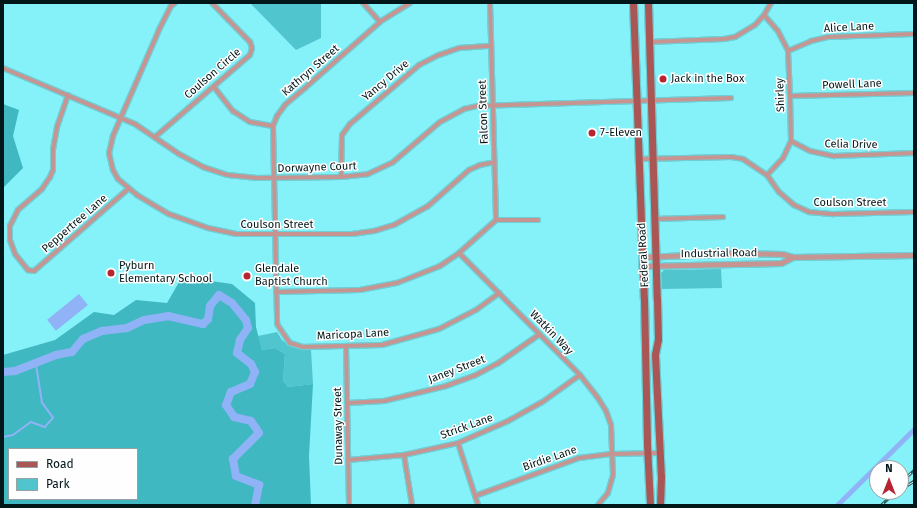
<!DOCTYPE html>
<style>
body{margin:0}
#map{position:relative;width:917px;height:508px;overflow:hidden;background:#85f1f9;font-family:"Fira Sans",sans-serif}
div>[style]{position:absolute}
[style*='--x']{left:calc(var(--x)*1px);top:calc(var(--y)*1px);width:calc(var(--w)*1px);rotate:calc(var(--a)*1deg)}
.green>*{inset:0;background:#51c5ce}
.forest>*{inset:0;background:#40b8c1}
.water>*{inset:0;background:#8fb3f6;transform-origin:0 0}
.stream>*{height:1.5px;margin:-0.75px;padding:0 0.75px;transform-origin:0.75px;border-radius:0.75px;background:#8fb3f6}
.canal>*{height:4.5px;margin:-2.25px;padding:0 2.25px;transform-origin:2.25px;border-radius:2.25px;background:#8fb3f6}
.river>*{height:8px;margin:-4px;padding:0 4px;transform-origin:4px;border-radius:4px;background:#8fb3f6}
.roads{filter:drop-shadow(1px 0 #70ced5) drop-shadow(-1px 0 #70ced5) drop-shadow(0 1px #70ced5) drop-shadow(0 -1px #70ced5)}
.minor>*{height:4px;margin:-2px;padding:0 2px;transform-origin:2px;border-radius:2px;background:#c69592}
.tertiary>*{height:5px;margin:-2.5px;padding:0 2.5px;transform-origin:2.5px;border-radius:2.5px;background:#c69592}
.primary>*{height:7px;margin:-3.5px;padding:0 3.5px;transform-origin:3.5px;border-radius:3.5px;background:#aa5654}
.rail>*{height:3px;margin-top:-1.5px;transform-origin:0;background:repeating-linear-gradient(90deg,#fefefe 0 4.5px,#234f52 0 9px);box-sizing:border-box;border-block:1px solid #234f52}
.dots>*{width:11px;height:11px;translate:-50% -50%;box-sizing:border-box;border:2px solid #fefefe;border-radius:50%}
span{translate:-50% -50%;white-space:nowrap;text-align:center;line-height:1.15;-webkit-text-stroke:3px #fefefe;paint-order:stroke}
.street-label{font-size:11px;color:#011719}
.poi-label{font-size:11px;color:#011719}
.left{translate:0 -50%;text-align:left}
.frame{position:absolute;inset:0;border:4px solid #011719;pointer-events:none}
.legend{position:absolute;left:8px;top:448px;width:130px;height:52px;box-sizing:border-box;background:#fefefe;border:1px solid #99a2a2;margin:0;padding:5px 7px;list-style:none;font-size:12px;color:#011719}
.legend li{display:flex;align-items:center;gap:8px;height:20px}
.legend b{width:20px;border:1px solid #99a2a2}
.north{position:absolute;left:869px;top:460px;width:40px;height:40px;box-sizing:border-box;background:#fefefe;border:1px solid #99a2a2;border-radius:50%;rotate:0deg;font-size:11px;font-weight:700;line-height:16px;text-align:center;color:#011719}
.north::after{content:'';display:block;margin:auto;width:14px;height:18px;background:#b62432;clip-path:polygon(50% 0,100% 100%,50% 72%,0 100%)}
</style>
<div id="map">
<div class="green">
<i style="clip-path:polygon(250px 3px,321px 3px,321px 38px,296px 50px)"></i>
<i style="clip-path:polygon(721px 269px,722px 288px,662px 289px,661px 273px,664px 270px)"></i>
<i style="clip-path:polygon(277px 332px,282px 340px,292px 347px,311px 350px,313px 384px,288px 387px,283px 381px,285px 354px,275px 348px,262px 350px,258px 336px)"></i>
</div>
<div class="forest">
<i style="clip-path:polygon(3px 104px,19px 110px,13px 136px,23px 168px,3px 188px)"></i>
<i style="clip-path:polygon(evenodd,182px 277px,232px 284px,255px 303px,256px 327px,262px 350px,275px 348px,285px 354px,283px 381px,288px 387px,313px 384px,309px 456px,311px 505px,3px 505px,3px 355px,55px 340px,94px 312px,114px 315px,136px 300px,167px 303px,182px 277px,9px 449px,137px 449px,137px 499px,9px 499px,9px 449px)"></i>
</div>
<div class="water">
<i style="left:79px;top:294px;width:14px;height:41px;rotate:51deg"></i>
</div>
<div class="stream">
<i style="--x:3;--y:437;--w:10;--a:-11"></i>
<i style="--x:13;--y:435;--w:22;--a:-36"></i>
<i style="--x:31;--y:422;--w:15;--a:20"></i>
<i style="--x:45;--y:427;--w:12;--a:-48"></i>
<i style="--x:53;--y:418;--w:19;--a:-126"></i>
<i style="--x:42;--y:403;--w:39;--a:-99"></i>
</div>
<div class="canal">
<i style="--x:837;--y:505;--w:108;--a:-44.6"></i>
</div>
<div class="river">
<i style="--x:3;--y:372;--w:12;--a:-5"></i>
<i style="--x:15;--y:371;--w:44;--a:-21.3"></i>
<i style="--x:56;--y:355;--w:16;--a:-11"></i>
<i style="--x:72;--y:352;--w:17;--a:-50"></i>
<i style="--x:83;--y:339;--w:21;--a:-23"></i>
<i style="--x:102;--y:331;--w:25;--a:-7"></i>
<i style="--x:127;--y:328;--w:19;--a:-25"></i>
<i style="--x:144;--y:320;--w:24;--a:-9"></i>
<i style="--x:168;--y:316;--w:36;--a:13"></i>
<i style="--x:203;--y:324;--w:7;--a:-45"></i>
<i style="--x:208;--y:319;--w:13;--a:-81"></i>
<i style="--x:210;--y:306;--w:14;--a:-51"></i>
<i style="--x:219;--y:295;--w:15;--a:32"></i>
<i style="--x:232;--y:303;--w:22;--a:51"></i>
<i style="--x:246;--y:320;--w:8;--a:76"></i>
<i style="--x:248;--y:328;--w:14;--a:124"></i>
<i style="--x:240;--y:340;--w:13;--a:103"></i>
<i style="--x:237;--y:353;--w:18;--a:38"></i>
<i style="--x:251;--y:364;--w:9;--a:63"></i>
<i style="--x:255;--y:372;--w:13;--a:113"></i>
<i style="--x:250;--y:384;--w:21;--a:157"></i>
<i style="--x:231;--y:392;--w:14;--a:111"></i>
<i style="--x:226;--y:405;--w:14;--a:56"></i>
<i style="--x:234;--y:417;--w:17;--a:13"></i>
<i style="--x:251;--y:421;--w:14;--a:56"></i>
<i style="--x:259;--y:433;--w:37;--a:135"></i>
<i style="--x:233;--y:459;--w:17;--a:80"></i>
<i style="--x:236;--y:476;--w:25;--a:21"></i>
<i style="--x:259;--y:485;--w:20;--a:101"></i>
</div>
<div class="roads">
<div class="minor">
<i style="--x:175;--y:3;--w:5;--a:143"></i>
<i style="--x:171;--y:6;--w:27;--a:117"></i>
<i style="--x:159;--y:30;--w:116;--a:113.5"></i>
<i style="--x:113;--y:136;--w:17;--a:103"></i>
<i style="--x:109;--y:153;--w:17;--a:77"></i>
<i style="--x:113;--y:170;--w:10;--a:61"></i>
<i style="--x:118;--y:179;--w:25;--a:40"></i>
<i style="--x:137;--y:195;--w:37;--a:31"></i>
<i style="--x:169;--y:214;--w:41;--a:19.7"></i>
<i style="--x:208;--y:228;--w:29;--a:12"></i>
<i style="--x:236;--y:234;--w:116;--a:0"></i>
<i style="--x:352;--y:234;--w:22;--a:-8"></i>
<i style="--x:374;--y:231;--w:21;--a:-17"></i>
<i style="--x:394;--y:225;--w:38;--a:-29"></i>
<i style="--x:427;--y:207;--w:56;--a:-41.4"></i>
<i style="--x:469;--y:170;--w:12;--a:-24"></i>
<i style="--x:480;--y:165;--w:15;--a:-11"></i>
<i style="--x:363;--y:3;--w:25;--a:48"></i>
<i style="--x:410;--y:3;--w:36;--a:148"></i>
<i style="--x:380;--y:22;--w:100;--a:138.7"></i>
<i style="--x:305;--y:88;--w:26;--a:140"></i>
<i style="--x:285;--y:105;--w:14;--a:126"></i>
<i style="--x:277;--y:116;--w:11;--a:112"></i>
<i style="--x:273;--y:126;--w:198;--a:88.8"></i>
<i style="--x:277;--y:324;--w:23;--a:56"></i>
<i style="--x:290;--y:343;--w:14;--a:17"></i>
<i style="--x:303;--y:347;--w:79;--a:-1.5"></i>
<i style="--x:382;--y:345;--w:59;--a:-15.7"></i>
<i style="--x:439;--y:329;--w:42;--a:-27.2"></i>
<i style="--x:476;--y:310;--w:29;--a:-36"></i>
<i style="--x:490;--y:3;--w:217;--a:88.4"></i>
<i style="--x:764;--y:15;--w:21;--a:49"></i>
<i style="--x:778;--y:31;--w:22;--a:63"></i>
<i style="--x:788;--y:51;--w:45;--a:87.5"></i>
<i style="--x:790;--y:96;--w:45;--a:88.7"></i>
<i style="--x:791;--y:141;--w:19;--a:115"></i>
<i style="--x:783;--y:158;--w:23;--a:133"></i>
<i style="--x:649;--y:42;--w:75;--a:-2.3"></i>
<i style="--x:724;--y:39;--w:11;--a:-10"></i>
<i style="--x:735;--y:37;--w:23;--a:-31"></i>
<i style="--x:755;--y:25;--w:13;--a:-48"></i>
<i style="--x:764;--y:15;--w:14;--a:-60"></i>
<i style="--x:788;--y:51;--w:25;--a:-23"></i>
<i style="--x:811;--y:41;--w:17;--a:-13"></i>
<i style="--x:828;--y:37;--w:86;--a:-2"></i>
<i style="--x:3;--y:68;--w:143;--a:23"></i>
<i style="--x:135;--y:124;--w:53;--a:34.3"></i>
<i style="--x:179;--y:154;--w:27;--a:28"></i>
<i style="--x:203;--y:167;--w:26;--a:18"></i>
<i style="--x:228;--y:175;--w:29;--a:6"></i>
<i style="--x:257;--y:178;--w:84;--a:-0.7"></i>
<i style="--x:341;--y:177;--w:27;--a:-6"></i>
<i style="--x:368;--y:174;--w:26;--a:-25"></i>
<i style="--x:392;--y:163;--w:63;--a:-40.5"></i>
<i style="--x:440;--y:122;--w:27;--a:-28"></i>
<i style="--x:464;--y:109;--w:13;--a:-13"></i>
<i style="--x:477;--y:106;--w:254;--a:-1.8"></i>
<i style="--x:214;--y:87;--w:31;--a:52"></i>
<i style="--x:233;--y:111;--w:20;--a:33"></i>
<i style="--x:250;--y:122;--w:23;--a:10"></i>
<i style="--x:68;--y:95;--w:34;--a:109"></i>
<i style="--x:57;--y:127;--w:22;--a:100"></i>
<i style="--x:53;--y:149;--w:21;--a:90"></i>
<i style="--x:53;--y:170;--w:8;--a:113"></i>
<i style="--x:50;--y:177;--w:14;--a:124"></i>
<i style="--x:42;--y:189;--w:32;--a:139"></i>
<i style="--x:18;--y:210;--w:18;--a:117"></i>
<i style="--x:10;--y:226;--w:14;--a:90"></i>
<i style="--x:10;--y:240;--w:15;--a:70"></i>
<i style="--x:15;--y:254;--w:21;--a:51"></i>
<i style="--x:28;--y:270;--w:6;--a:9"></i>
<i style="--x:34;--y:271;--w:126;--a:-41.1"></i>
<i style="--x:790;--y:96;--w:124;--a:-1.4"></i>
<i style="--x:155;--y:137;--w:125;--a:-40.8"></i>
<i style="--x:250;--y:55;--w:7;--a:-74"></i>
<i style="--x:252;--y:48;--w:6;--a:-108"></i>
<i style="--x:250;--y:42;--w:54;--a:-134.3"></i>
<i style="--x:791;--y:141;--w:21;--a:28"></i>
<i style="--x:810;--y:151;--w:25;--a:12"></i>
<i style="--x:834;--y:156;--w:80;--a:-2.1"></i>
<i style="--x:639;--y:159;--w:92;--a:-1.2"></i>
<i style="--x:731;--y:157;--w:12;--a:9"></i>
<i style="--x:743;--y:159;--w:29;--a:34"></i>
<i style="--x:767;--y:175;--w:21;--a:55"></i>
<i style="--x:779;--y:192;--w:20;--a:41"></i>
<i style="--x:794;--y:205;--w:17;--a:25"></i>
<i style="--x:809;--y:212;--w:25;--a:5"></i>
<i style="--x:834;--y:214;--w:80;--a:-1.4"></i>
<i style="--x:341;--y:177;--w:42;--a:-88.6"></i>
<i style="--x:342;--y:135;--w:14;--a:-54"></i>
<i style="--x:350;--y:124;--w:91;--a:-40.5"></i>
<i style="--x:419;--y:65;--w:22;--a:-27"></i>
<i style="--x:439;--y:55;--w:21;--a:-19"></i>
<i style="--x:459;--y:48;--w:32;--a:-4"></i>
<i style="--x:654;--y:219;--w:69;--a:-1.7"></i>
<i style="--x:459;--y:253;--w:172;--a:45.2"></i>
<i style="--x:580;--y:375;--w:29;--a:52"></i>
<i style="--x:598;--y:398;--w:15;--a:58"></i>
<i style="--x:606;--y:411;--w:15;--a:70"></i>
<i style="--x:611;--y:425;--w:50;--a:87.7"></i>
<i style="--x:613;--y:475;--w:19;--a:106"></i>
<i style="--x:608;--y:493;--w:16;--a:130"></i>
<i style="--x:276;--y:292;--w:84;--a:-1.4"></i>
<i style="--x:360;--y:290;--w:38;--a:-11"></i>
<i style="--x:397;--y:283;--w:46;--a:-21.6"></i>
<i style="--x:440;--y:266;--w:23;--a:-34"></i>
<i style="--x:459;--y:253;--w:50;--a:-41.7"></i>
<i style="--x:496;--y:220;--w:42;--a:0"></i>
<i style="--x:346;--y:346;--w:159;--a:88.9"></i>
<i style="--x:348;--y:403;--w:36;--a:-3"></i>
<i style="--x:384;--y:401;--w:64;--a:-13.6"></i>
<i style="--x:446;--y:386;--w:30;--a:-20"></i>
<i style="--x:474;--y:376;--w:26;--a:-28"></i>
<i style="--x:497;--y:364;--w:52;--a:-34.9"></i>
<i style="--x:458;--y:443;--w:65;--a:72.1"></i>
<i style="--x:404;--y:455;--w:51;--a:80.9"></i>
<i style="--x:348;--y:460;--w:56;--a:-5.1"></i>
<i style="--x:404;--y:455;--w:55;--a:-12.5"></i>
<i style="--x:458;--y:443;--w:55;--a:-23.7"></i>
<i style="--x:508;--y:421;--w:38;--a:-29"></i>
<i style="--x:541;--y:403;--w:48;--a:-35.7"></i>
<i style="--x:475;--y:496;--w:111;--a:-20.1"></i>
<i style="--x:579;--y:458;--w:34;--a:-7"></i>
<i style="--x:613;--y:454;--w:45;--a:-1.3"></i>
</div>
<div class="tertiary">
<i style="--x:643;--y:257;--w:93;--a:-2.5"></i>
<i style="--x:736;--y:253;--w:46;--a:1.2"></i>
<i style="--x:782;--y:254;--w:11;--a:15"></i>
<i style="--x:793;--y:257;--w:121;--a:-0.9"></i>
<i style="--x:643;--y:266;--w:138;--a:-1.2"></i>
<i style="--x:781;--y:263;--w:13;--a:-27"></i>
</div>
<div class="primary">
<i style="--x:633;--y:3;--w:296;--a:87.9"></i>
<i style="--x:644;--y:299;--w:146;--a:88.8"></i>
<i style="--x:647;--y:445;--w:60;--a:87.1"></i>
<i style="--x:648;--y:3;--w:296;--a:88.3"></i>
<i style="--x:657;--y:299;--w:40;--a:88.6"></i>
<i style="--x:658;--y:339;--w:16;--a:101"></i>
<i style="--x:655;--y:355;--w:122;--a:87.2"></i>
<i style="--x:661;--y:477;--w:28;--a:92"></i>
</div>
</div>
<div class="rail">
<i style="--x:901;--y:482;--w:18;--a:-43"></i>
<i style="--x:901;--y:489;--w:15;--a:-32"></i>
<i style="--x:881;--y:505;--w:19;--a:-43"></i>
</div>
<div class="dots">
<i style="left:663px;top:79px;background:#b62432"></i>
<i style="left:592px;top:133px;background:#b62432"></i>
<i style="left:111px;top:273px;background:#b62432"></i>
<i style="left:247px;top:276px;background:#b62432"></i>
</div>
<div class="street-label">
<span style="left:849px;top:28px;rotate:-3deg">Alice Lane</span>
<span style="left:311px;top:71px;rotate:-41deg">Kathryn Street</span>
<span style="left:213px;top:74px;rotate:-41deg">Coulson Circle</span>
<span style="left:386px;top:81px;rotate:-40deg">Yancy Drive</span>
<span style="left:852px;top:85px;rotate:-2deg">Powell Lane</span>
<span style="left:781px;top:95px;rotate:-92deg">Shirley</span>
<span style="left:484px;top:112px;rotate:-92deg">Falcon Street</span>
<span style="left:851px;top:145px;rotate:1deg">Celia Drive</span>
<span style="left:317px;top:168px;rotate:-2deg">Dorwayne Court</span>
<span style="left:850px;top:203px">Coulson Street</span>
<span style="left:75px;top:224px;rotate:-41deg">Peppertree Lane</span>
<span style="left:277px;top:225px">Coulson Street</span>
<span style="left:719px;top:254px;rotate:-1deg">Industrial Road</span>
<span style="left:644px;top:255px;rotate:-93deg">Federal Road</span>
<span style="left:551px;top:333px;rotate:46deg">Watkin Way</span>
<span style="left:353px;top:335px;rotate:-3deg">Maricopa Lane</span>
<span style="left:457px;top:370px;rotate:-21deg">Janey Street</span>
<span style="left:339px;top:426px;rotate:-91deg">Dunaway Street</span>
<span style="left:467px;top:427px;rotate:-20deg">Strick Lane</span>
<span style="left:550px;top:459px;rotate:-19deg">Birdie Lane</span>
</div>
<div class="poi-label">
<span class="left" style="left:671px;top:79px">Jack in the Box</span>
<span class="left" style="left:600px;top:133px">7-Eleven</span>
<span class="left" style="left:119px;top:273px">Pyburn<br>Elementary School</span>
<span class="left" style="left:255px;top:276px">Glendale<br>Baptist Church</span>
</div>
<div class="frame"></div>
<ul class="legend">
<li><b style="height:5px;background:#aa5654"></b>Road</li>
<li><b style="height:11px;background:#51c5ce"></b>Park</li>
</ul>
<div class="north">N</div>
</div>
